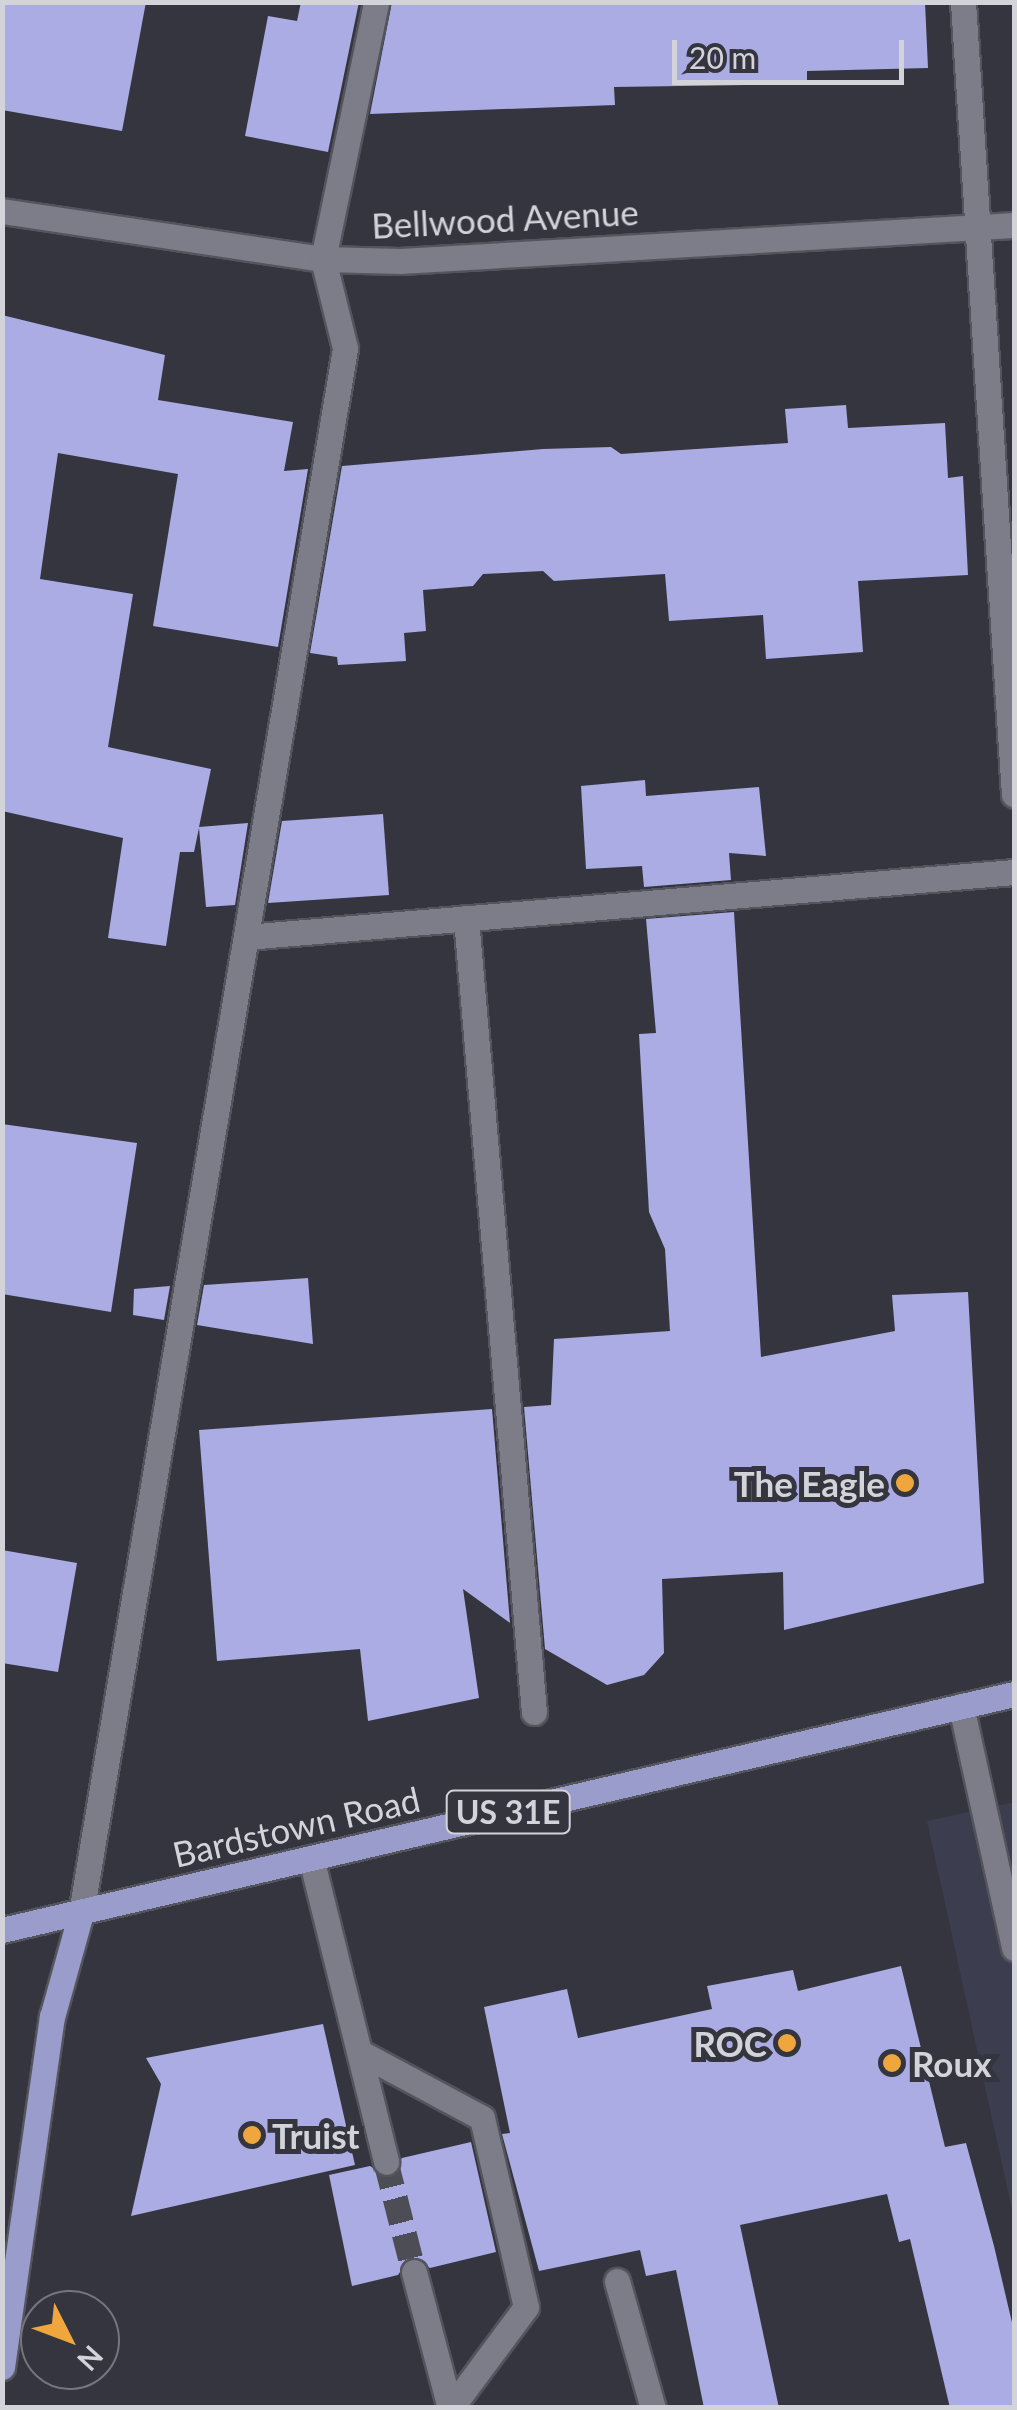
<!DOCTYPE html>
<style>
body{margin:0}
#map{position:relative;width:1017px;height:2410px;overflow:hidden;background:#35353f;font-family:Lato,sans-serif}
div>[style]{position:absolute}
[style*='--x']{left:calc(var(--x)*1px);top:calc(var(--y)*1px);width:calc(var(--w)*1px);rotate:calc(var(--a)*1deg)}
.built>*{inset:0;background:#3c3d4e}
.building>*{inset:0;background:#aaace3}
.minor-tunnel>*{height:25px;margin-top:-12.5px;transform-origin:0;background:repeating-linear-gradient(90deg,#4d4d56 0 25px,transparent 0 37px)}
.roads{filter:drop-shadow(2px 0 #53545c) drop-shadow(-2px 0 #53545c) drop-shadow(0 2px #53545c) drop-shadow(0 -2px #53545c)}
.minor>*{height:25px;margin:-12.5px;padding:0 12.5px;transform-origin:12.5px;border-radius:12.5px;background:#7c7d88}
.major>*{height:25px;margin:-12.5px;padding:0 12.5px;transform-origin:12.5px;border-radius:12.5px;background:#9a9ccb}
.dots>*{width:28px;height:28px;translate:-50% -50%;box-sizing:border-box;border:5px solid #35353f;border-radius:50%}
span{translate:-50% -50%;white-space:nowrap;text-align:center;line-height:1.15;-webkit-text-stroke:10px #35353f;paint-order:stroke}
.shield-label span{padding:2px 8px;background:#35353f;border:2px solid;border-radius:8px;-webkit-text-stroke-width:0}
.shield-label{font-size:32px;color:#d3d4da;font-weight:700}
.street-label{font-size:35px;color:#d3d4da}
.poi-label{font-size:35px;color:#d3d4da;font-weight:700}
.right{translate:-100% -50%;text-align:right}
.left{translate:0 -50%;text-align:left}
.frame{position:absolute;inset:0;border:5px solid #d3d4da;pointer-events:none}
.north{position:absolute;left:20px;top:2290px;width:100px;height:100px;box-sizing:border-box;background:#35353f;border:2px solid #74757d;border-radius:50%;rotate:132deg;font-size:28px;font-weight:700;line-height:40px;text-align:center;color:#d3d4da}
.north::after{content:'';display:block;margin:auto;width:35px;height:45px;background:#efa73d;clip-path:polygon(50% 0,100% 100%,50% 72%,0 100%)}
.scale{position:absolute;left:672px;top:40px;width:232px;height:45px;box-sizing:border-box;border:5px solid #d3d4da;border-top:0;padding-left:12px;font-size:30px;line-height:35px;white-space:nowrap;color:#d3d4da;-webkit-text-stroke:8px #35353f;paint-order:stroke}
</style>
<div id="map">
<div class="built">
<i style="clip-path:polygon(1014px 1802px,1014px 2219px,927px 1821px)"></i>
</div>
<div class="building">
<i style="clip-path:polygon(2px 2px,146px 2px,122px 131px,2px 110px)"></i>
<i style="clip-path:polygon(301px 2px,359px 2px,328px 152px,245px 136px,268px 16px,297px 21px)"></i>
<i style="clip-path:polygon(392px 2px,925px 2px,928px 68px,807px 71px,807px 84px,614px 87px,615px 105px,370px 114px)"></i>
<i style="clip-path:polygon(2px 315px,165px 355px,158px 400px,293px 422px,284px 471px,308px 469px,278px 647px,153px 626px,178px 474px,58px 453px,40px 579px,133px 594px,108px 747px,211px 769px,199px 827px,248px 823px,235px 905px,206px 907px,199px 828px,194px 852px,180px 852px,166px 946px,108px 938px,123px 838px,2px 811px)"></i>
<i style="clip-path:polygon(846px 405px,848px 428px,945px 423px,948px 478px,963px 476px,968px 575px,858px 581px,863px 652px,766px 659px,763px 615px,669px 621px,665px 574px,554px 581px,543px 571px,483px 574px,473px 586px,423px 590px,426px 631px,404px 633px,406px 661px,338px 665px,337px 657px,310px 653px,342px 466px,543px 449px,611px 447px,621px 454px,788px 443px,785px 409px)"></i>
<i style="clip-path:polygon(645px 780px,646px 796px,759px 787px,766px 856px,729px 853px,731px 880px,644px 887px,642px 866px,586px 869px,581px 786px)"></i>
<i style="clip-path:polygon(383px 814px,389px 895px,268px 903px,282px 821px)"></i>
<i style="clip-path:polygon(734px 912px,761px 1357px,895px 1331px,892px 1295px,968px 1292px,984px 1583px,784px 1630px,783px 1572px,662px 1579px,664px 1653px,644px 1675px,607px 1685px,545px 1649px,524px 1407px,551px 1405px,554px 1339px,670px 1331px,665px 1249px,649px 1212px,639px 1034px,656px 1033px,646px 919px)"></i>
<i style="clip-path:polygon(2px 1124px,137px 1143px,111px 1312px,2px 1294px)"></i>
<i style="clip-path:polygon(308px 1278px,313px 1344px,197px 1325px,204px 1285px)"></i>
<i style="clip-path:polygon(170px 1286px,164px 1320px,133px 1315px,134px 1289px)"></i>
<i style="clip-path:polygon(492px 1409px,510px 1623px,463px 1589px,479px 1698px,368px 1721px,360px 1649px,217px 1661px,199px 1430px)"></i>
<i style="clip-path:polygon(2px 1550px,77px 1563px,58px 1672px,2px 1663px)"></i>
<i style="clip-path:polygon(901px 1966px,945px 2147px,966px 2143px,994px 2246px,1014px 2331px,1014px 2408px,950px 2408px,910px 2239px,899px 2242px,887px 2194px,740px 2225px,779px 2408px,704px 2408px,676px 2270px,646px 2276px,640px 2250px,539px 2271px,502px 2134px,510px 2133px,484px 2007px,567px 1989px,578px 2038px,712px 2009px,707px 1986px,793px 1970px,798px 1991px)"></i>
<i style="clip-path:polygon(323px 2024px,355px 2165px,131px 2216px,161px 2084px,146px 2058px)"></i>
<i style="clip-path:polygon(471px 2142px,496px 2252px,430px 2268px,411px 2256px,398px 2275px,352px 2286px,329px 2175px,370px 2166px,389px 2178px,402px 2158px)"></i>
</div>
<div class="minor-tunnel">
<i style="--x:386;--y:2162;--w:114;--a:75.7"></i>
</div>
<div class="roads">
<div class="minor">
<i style="--x:963;--y:2;--w:794;--a:86.32"></i>
<i style="--x:2;--y:211;--w:325;--a:8.5"></i>
<i style="--x:323;--y:259;--w:77;--a:1.5"></i>
<i style="--x:400;--y:261;--w:615;--a:-3.36"></i>
<i style="--x:466;--y:918;--w:797;--a:85.11"></i>
<i style="--x:246;--y:937;--w:771;--a:-4.84"></i>
<i style="--x:961;--y:1706;--w:248;--a:77.6"></i>
<i style="--x:311;--y:1858;--w:313;--a:76.1"></i>
<i style="--x:81;--y:1913;--w:1587;--a:-80.42"></i>
<i style="--x:345;--y:348;--w:92;--a:-103.9"></i>
<i style="--x:323;--y:259;--w:262;--a:-78.3"></i>
<i style="--x:361;--y:2053;--w:137;--a:28.2"></i>
<i style="--x:482;--y:2118;--w:194;--a:76.9"></i>
<i style="--x:526;--y:2307;--w:126;--a:126.6"></i>
<i style="--x:414;--y:2272;--w:141;--a:75.2"></i>
<i style="--x:617;--y:2281;--w:132;--a:74.2"></i>
</div>
<div class="major">
<i style="--x:2;--y:1930;--w:1039;--a:-13.13"></i>
<i style="--x:2;--y:2367;--w:354;--a:-81.9"></i>
<i style="--x:52;--y:2017;--w:108;--a:-74.4"></i>
</div>
</div>
<div class="dots">
<i style="left:905px;top:1483px;background:#efa73d"></i>
<i style="left:787px;top:2043px;background:#efa73d"></i>
<i style="left:892px;top:2063px;background:#efa73d"></i>
<i style="left:252px;top:2135px;background:#efa73d"></i>
</div>
<div class="shield-label">
<span style="left:508px;top:1812px">US 31E</span>
</div>
<div class="street-label">
<span style="left:505px;top:218px;rotate:-3deg">Bellwood Avenue</span>
<span style="left:296px;top:1826px;rotate:-13deg">Bardstown Road</span>
</div>
<div class="poi-label">
<span class="right" style="left:885px;top:1483px">The Eagle</span>
<span class="right" style="left:767px;top:2043px">ROC</span>
<span class="left" style="left:912px;top:2063px">Roux</span>
<span class="left" style="left:272px;top:2135px">Truist</span>
</div>
<div class="frame"></div>
<div class="north">N</div>
<div class="scale">20 m</div>
</div>
